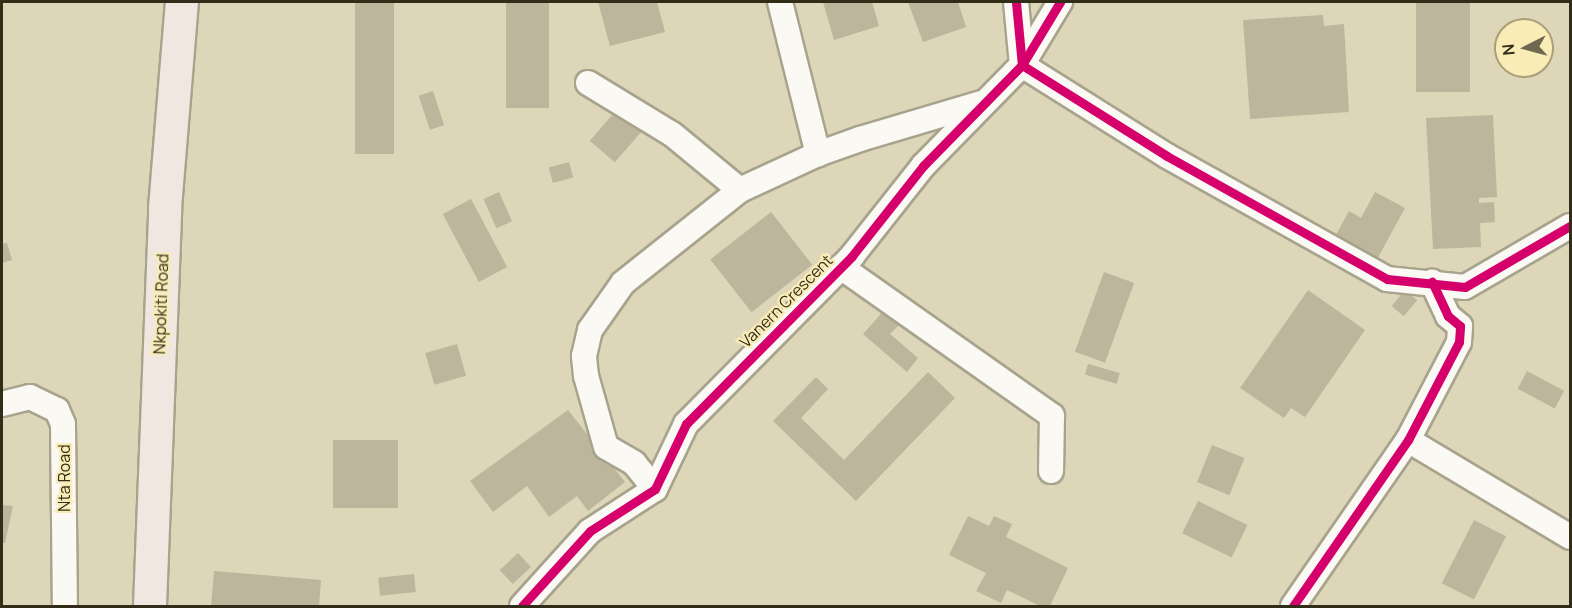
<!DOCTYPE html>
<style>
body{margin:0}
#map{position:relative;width:1572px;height:608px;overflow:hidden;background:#ddd6b9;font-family:Manrope,sans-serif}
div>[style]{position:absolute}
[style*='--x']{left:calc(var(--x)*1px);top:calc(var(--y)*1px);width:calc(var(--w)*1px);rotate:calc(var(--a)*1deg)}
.building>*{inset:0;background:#bbb69c;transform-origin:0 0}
.roads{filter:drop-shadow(2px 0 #a8a38c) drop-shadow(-2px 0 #a8a38c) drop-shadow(0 2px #a8a38c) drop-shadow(0 -2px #a8a38c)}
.minor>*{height:24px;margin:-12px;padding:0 12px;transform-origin:12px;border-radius:12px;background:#faf9f4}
.major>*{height:32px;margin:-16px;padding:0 16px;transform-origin:16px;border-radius:16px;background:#f0e7e0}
.cycleway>*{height:9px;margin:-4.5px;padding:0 4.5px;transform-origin:4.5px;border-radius:4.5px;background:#d6006c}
span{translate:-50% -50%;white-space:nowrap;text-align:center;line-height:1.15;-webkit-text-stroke:4.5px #f9ecb7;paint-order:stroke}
.street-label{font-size:16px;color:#322d18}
.frame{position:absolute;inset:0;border:3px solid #322d18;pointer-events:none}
.north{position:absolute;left:1494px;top:18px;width:60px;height:60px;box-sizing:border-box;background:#f9ecb7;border:2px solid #a9a077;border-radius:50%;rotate:264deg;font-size:16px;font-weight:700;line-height:24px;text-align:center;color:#322d18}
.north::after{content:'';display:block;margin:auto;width:21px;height:27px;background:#6e6850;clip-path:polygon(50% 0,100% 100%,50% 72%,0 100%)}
</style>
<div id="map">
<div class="building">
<i style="left:355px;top:2px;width:39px;height:152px"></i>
<i style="left:506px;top:2px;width:43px;height:106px"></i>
<i style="clip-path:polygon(598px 2px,657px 2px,665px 32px,610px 46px)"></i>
<i style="clip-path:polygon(823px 2px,872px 2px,879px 26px,834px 40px)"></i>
<i style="clip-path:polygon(908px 2px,958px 2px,966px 27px,923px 42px)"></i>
<i style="left:1416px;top:2px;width:54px;height:90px"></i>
<i style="clip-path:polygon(1323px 15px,1324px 26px,1344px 24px,1349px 112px,1250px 119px,1243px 20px)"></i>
<i style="left:433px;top:91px;width:36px;height:15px;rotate:72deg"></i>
<i style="left:620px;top:106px;width:33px;height:46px;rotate:41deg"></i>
<i style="clip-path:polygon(1493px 115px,1497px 197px,1479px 198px,1479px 203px,1494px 202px,1495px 222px,1480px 223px,1481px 247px,1433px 249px,1426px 118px)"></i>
<i style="left:569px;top:162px;width:16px;height:21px;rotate:75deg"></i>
<i style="left:499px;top:192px;width:32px;height:17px;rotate:66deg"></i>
<i style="clip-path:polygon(1375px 192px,1405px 208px,1374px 265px,1332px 242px,1349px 211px,1361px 218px)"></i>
<i style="left:471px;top:199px;width:77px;height:32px;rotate:62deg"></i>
<i style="left:771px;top:212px;width:67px;height:77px;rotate:52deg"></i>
<i style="clip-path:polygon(7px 243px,12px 260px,2px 263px,2px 244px)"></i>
<i style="left:1104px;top:272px;width:32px;height:85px;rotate:20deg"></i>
<i style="clip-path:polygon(1308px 290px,1365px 330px,1305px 417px,1291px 408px,1284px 418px,1240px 388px)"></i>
<i style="left:1405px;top:290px;width:16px;height:21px;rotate:40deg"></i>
<i style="clip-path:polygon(887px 307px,903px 321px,890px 334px,918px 358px,907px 372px,863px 334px)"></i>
<i style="left:457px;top:344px;width:33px;height:33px;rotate:74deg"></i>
<i style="left:1088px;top:364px;width:33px;height:11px;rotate:16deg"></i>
<i style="left:1527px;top:371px;width:42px;height:20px;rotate:28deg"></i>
<i style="clip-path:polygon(928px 372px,955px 398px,856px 501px,773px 421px,816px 377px,828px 389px,801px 418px,844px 460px)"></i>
<i style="clip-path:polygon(568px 410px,625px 482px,588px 511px,577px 496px,549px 517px,527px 486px,493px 512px,470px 481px)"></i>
<i style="left:333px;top:440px;width:65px;height:68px"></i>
<i style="left:1212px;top:445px;width:35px;height:40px;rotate:22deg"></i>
<i style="left:1198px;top:501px;width:55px;height:36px;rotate:26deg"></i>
<i style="clip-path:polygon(2px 505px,13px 506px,5px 543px,2px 543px)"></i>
<i style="clip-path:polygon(968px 516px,989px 526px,994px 516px,1012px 524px,1006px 537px,1068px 568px,1050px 606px,1040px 606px,1007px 590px,1001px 603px,976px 591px,986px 573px,949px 555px)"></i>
<i style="left:1474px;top:520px;width:36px;height:71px;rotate:27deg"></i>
<i style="left:518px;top:553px;width:19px;height:25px;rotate:47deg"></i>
<i style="clip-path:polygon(214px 571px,321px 580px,319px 606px,211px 606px)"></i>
<i style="left:414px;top:574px;width:18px;height:36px;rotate:84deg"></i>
</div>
<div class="roads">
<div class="minor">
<i style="--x:780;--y:2;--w:157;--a:76"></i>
<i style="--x:1016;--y:2;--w:63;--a:84.6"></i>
<i style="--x:1022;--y:65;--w:171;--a:32.1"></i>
<i style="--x:1167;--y:156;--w:252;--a:29.2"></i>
<i style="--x:1387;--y:279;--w:78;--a:5.9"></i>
<i style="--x:1465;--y:287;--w:121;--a:-30.2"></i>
<i style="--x:588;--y:83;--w:98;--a:31.3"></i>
<i style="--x:672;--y:134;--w:88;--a:39.5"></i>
<i style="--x:841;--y:267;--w:258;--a:35.2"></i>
<i style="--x:1052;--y:416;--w:55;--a:91"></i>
<i style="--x:2;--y:404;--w:29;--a:-14"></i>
<i style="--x:30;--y:397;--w:30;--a:26"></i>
<i style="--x:57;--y:410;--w:15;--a:67"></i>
<i style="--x:63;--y:424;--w:182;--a:89.4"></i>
<i style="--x:1408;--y:440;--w:189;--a:30.9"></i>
<i style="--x:655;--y:489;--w:33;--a:-129"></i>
<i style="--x:634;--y:463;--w:32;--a:-150"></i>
<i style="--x:606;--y:447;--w:74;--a:-105.7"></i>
<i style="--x:586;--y:376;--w:20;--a:-96"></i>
<i style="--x:584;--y:356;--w:27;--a:-77"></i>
<i style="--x:590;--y:330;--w:57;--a:-54.9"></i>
<i style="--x:623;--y:283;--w:149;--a:-38.5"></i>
<i style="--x:740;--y:190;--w:86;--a:-24.8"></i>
<i style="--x:818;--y:154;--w:45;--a:-19.7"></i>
<i style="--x:860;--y:139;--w:130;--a:-16.5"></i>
<i style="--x:522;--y:606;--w:101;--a:-47.8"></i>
<i style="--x:590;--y:531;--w:77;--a:-32.9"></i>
<i style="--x:655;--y:489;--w:72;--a:-64.5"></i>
<i style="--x:686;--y:424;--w:236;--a:-45.3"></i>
<i style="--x:852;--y:256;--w:115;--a:-51.7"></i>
<i style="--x:923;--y:166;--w:141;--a:-45.6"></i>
<i style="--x:1022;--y:65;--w:74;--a:-58.9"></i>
<i style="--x:1293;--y:606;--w:202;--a:-55.3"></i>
<i style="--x:1408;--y:440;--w:110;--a:-62.5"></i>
<i style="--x:1459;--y:342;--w:16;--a:-86"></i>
<i style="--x:1460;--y:326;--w:16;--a:-140"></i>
<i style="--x:1448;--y:316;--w:38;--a:-115"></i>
</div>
<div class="major">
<i style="--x:150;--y:606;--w:398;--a:-87.8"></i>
<i style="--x:165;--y:208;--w:207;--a:-85.3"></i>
</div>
</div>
<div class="cycleway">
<i style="--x:1016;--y:2;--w:63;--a:84.6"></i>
<i style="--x:1022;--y:65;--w:171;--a:32.1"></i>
<i style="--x:1167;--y:156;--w:252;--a:29.2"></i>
<i style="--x:1387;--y:279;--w:78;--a:5.9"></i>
<i style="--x:1465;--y:287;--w:121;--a:-30.2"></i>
<i style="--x:522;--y:606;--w:101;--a:-47.8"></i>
<i style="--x:590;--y:531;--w:77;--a:-32.9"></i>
<i style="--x:655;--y:489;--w:72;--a:-64.5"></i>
<i style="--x:686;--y:424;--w:236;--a:-45.3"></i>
<i style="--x:852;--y:256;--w:115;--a:-51.7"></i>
<i style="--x:923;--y:166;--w:141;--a:-45.6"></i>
<i style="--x:1022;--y:65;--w:74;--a:-58.9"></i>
<i style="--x:1293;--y:606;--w:202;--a:-55.3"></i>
<i style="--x:1408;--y:440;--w:110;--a:-62.5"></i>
<i style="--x:1459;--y:342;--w:16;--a:-86"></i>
<i style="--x:1460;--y:326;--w:16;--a:-140"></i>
<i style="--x:1448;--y:316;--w:38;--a:-115"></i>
</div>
<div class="street-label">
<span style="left:786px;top:301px;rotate:-45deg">Vanern Crescent</span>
<span style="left:161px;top:304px;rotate:-88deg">Nkpokiti Road</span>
<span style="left:64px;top:478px;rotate:-90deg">Nta Road</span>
</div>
<div class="frame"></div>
<div class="north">N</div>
</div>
